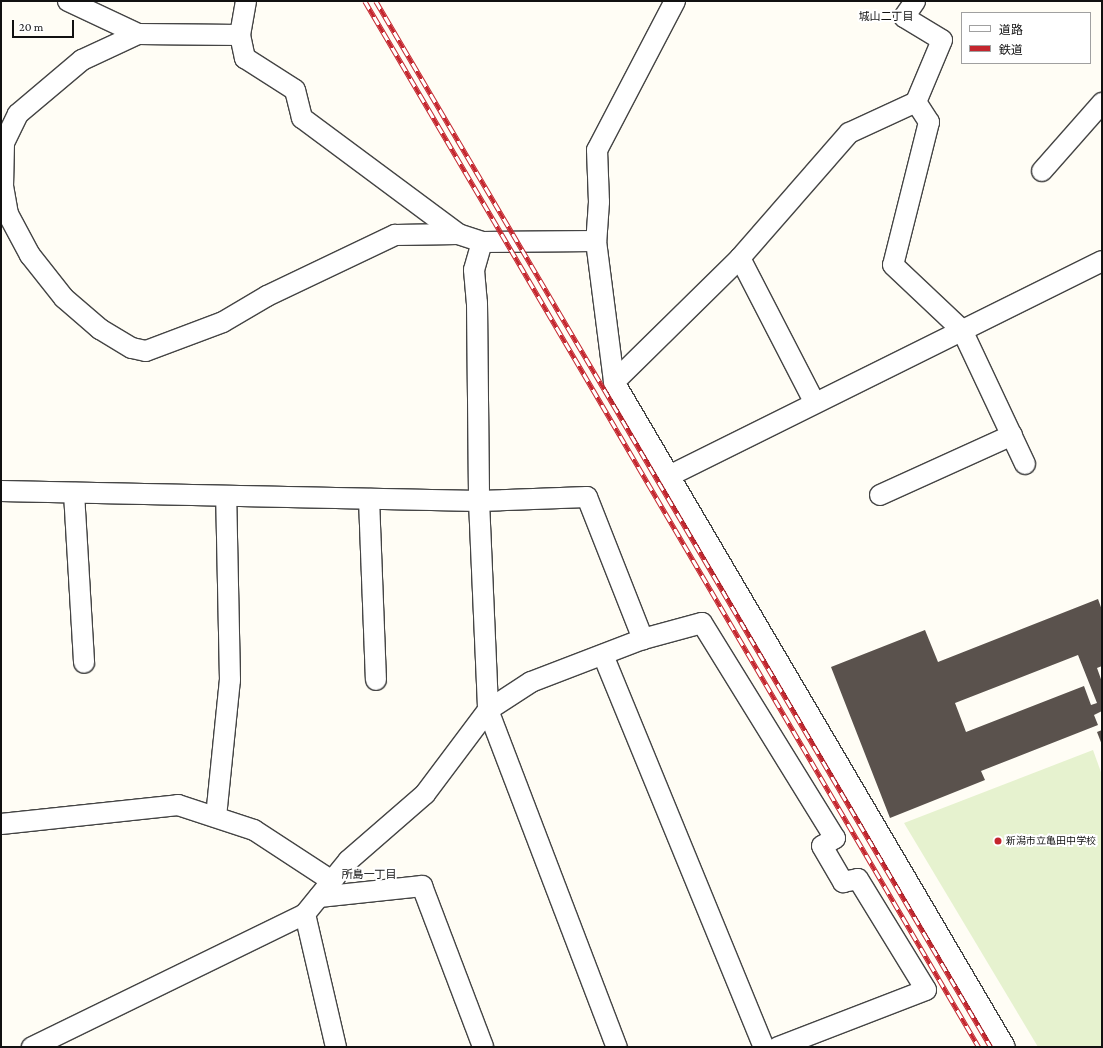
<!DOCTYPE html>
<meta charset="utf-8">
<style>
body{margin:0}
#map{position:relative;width:1103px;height:1048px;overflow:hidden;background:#fffdf5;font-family:"Crimson Pro","Noto Sans JP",serif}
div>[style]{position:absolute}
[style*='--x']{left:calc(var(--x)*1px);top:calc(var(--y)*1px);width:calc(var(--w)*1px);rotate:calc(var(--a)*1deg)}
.pitch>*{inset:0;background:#e6f2cf}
.building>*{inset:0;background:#5a524d}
.roads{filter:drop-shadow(1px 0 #444) drop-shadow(-1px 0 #444) drop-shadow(0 1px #444) drop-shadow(0 -1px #444)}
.minor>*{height:20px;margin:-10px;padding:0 10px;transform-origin:10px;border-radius:10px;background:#fff}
.rail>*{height:4.5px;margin-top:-2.25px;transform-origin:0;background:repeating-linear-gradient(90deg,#fff 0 9px,#c4262e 0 18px);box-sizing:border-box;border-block:1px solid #c4262e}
.dots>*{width:11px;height:11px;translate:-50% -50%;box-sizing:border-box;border:2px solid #fff;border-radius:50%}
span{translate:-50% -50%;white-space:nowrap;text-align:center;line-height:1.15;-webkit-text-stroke:4px #fff;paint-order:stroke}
.poi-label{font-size:10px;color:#111}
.left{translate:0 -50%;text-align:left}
.neighbourhood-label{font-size:11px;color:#111}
.frame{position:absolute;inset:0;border:2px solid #111;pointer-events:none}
.legend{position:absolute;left:961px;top:12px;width:130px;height:52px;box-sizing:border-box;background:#fff;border:1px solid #a0a0a0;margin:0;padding:5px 7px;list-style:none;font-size:12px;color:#111}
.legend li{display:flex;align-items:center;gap:8px;height:20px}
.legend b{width:20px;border:1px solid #a0a0a0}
.scale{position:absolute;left:12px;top:20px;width:62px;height:18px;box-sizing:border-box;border:2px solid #111;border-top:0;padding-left:5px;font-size:12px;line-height:14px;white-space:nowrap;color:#111;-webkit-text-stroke:3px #fff;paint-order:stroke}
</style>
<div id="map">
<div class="pitch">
<i style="clip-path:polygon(1093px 750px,1102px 775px,1102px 1047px,1038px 1047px,904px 823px)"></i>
</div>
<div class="building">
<i style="clip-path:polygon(evenodd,1098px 599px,1102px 610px,1102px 666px,1097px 668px,1102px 682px,1102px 711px,1094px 715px,1098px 725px,981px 771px,985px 780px,890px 818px,831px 667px,925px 630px,938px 662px,1098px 599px,1078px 655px,1097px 703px,1091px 705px,1084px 686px,966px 732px,955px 703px,1078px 655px)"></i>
<i style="clip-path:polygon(1102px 730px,1102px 745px,1097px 732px)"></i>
</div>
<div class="roads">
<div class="minor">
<i style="--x:68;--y:1;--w:77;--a:25.2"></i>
<i style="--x:246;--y:1;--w:35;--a:100"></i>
<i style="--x:240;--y:35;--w:24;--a:78"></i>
<i style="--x:245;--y:58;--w:59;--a:32.6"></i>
<i style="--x:295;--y:90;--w:29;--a:76"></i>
<i style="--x:302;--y:118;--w:194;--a:36.6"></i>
<i style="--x:675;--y:1;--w:168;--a:117.6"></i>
<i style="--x:597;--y:150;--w:52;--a:87.8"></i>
<i style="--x:599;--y:202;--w:39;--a:94"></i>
<i style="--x:596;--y:241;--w:142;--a:82.7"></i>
<i style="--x:614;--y:382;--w:771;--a:59.55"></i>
<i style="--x:240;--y:35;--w:102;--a:-179.4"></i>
<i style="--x:138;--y:34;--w:62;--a:155.1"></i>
<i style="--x:82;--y:60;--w:84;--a:139.8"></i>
<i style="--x:18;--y:114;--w:32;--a:116"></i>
<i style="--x:4;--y:143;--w:43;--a:91.3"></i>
<i style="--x:3;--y:186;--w:28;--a:80"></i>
<i style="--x:8;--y:214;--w:47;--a:61.8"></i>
<i style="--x:30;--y:255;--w:55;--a:51.7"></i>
<i style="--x:64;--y:298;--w:48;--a:40.7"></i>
<i style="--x:100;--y:329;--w:37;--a:31"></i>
<i style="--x:132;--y:348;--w:14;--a:12"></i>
<i style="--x:146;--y:351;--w:82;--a:-20.6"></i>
<i style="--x:223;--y:322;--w:51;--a:-30.6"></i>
<i style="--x:267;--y:296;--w:142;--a:-25.5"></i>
<i style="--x:395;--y:235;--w:63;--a:-0.9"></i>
<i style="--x:458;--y:234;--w:25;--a:18"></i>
<i style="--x:482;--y:242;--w:114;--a:-0.5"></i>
<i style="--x:916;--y:102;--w:24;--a:57"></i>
<i style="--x:929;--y:122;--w:147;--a:104.1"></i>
<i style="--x:893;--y:265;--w:95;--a:43.3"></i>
<i style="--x:962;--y:330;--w:148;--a:64.8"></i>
<i style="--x:1042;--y:171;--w:91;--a:-48.6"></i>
<i style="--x:482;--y:242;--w:29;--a:106"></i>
<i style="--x:474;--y:270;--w:33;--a:85"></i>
<i style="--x:477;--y:303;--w:198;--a:89.4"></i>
<i style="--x:479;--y:501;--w:209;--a:87.5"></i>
<i style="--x:488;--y:710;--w:361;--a:69.1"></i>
<i style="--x:740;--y:258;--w:163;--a:62.7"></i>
<i style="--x:614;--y:382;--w:177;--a:-44.5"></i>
<i style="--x:740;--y:258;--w:166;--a:-48.9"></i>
<i style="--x:849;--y:133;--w:74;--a:-24.8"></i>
<i style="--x:916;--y:102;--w:67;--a:-67.2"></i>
<i style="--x:942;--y:40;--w:44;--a:-148.8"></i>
<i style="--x:904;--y:17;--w:19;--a:-55"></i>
<i style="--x:669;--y:476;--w:483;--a:-26.4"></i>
<i style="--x:1;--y:491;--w:478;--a:1.2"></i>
<i style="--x:479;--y:501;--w:108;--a:-2.1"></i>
<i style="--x:587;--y:497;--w:153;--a:68.5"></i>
<i style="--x:643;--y:639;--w:120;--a:159"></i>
<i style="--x:531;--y:682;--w:51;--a:146.9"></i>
<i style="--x:488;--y:710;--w:105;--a:126.9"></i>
<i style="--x:425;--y:794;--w:102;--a:139"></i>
<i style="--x:348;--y:861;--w:68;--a:129.1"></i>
<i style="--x:305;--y:914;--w:304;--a:154"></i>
<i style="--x:74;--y:493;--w:170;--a:86.6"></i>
<i style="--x:880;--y:495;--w:145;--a:-24.4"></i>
<i style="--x:369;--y:499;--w:181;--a:87.8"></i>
<i style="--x:643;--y:639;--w:61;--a:-15.2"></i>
<i style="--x:702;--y:623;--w:253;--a:58.3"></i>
<i style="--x:835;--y:838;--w:15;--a:148"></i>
<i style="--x:822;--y:846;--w:42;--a:59.7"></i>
<i style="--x:843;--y:882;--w:15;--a:-11"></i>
<i style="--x:858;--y:879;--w:130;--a:58.5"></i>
<i style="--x:926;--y:990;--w:159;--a:158.9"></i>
<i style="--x:603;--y:655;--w:424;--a:67.7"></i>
<i style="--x:216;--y:817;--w:138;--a:-84.2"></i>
<i style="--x:230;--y:680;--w:184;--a:-91.2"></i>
<i style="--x:1;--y:824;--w:178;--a:-6.1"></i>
<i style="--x:178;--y:805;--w:80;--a:18.2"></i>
<i style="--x:254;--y:830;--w:93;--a:33.2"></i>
<i style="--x:319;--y:897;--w:104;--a:-6.1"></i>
<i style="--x:422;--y:886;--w:172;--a:69.2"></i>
<i style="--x:305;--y:914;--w:137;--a:76.9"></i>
</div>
</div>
<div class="rail">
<i style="--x:365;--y:1;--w:1213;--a:59.59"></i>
<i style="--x:376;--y:1;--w:1213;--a:59.55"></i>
</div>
<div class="dots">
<i style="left:998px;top:841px;background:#c4262e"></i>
</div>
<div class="poi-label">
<span class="left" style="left:1006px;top:841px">新潟市立亀田中学校</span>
</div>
<div class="neighbourhood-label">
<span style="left:886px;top:16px">城山二丁目</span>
<span style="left:369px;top:874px">所島一丁目</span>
</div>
<div class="frame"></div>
<ul class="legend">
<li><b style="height:5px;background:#fff"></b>道路</li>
<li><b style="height:5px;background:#c4262e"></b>鉄道</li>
</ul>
<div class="scale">20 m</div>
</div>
